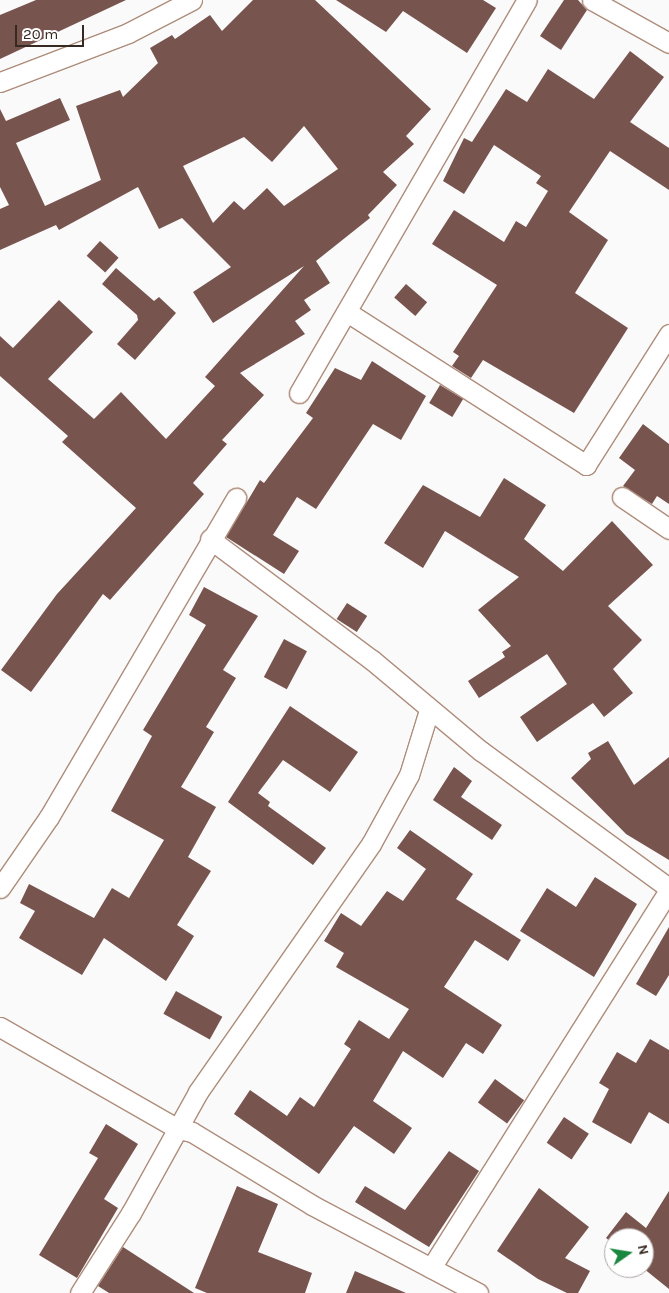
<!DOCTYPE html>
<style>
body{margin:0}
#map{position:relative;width:669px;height:1293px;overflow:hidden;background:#fafafa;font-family:Karla,sans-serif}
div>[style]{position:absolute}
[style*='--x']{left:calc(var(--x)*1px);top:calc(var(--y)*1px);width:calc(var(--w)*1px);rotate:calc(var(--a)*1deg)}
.building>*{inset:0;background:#78544f;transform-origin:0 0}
.roads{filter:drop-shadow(1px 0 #ae8d7b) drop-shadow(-1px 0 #ae8d7b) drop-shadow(0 1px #ae8d7b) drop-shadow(0 -1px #ae8d7b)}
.minor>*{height:19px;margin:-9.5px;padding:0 9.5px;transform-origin:9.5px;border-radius:9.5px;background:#fff}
span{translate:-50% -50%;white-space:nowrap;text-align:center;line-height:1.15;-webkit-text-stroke:5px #fff;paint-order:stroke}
.north{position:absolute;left:604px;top:1228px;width:50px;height:50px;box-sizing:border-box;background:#fff;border:1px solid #afa9a6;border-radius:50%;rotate:77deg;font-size:14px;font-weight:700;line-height:20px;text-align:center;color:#362921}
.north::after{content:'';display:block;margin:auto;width:18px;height:22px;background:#1a873f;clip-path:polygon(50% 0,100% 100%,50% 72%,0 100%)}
.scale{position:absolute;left:15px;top:25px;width:69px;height:22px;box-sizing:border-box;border:2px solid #362921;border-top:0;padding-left:6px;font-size:15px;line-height:18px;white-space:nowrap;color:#362921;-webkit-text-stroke:4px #fff;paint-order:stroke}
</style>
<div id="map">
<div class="building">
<i style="clip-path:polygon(36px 0,126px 0,0 59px,0 15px)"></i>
<i style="clip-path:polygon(evenodd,253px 0,315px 0,431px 109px,406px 136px,414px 144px,383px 172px,397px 185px,368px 215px,370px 218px,316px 261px,330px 283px,304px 300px,311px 310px,295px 321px,305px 334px,240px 373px,264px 395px,222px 440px,227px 444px,193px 483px,204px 494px,110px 600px,103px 594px,31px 692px,1px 670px,57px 594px,136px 508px,62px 442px,68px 436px,0 376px,0 336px,13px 348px,59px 300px,93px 332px,48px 379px,94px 419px,121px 392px,166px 439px,215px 386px,205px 377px,304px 266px,213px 323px,193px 292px,231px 267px,182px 218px,159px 229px,138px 187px,59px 230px,56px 225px,0 250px,0 209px,9px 205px,0 187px,0 109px,6px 121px,60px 98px,70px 120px,16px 143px,45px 206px,101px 180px,76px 106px,120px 90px,123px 97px,158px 63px,150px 48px,172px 35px,175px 39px,210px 15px,222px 31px,253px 0,304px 126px,338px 169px,284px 206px,267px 188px,244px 210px,234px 201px,213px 223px,183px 166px,244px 137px,272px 162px,304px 126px)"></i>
<i style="clip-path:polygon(336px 0,483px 0,496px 8px,467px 53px,403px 11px,386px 32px)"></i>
<i style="clip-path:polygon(564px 0,578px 0,587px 10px,561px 50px,540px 36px)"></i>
<i style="clip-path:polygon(630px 51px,664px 77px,630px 122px,669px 148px,669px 190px,610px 151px,569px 212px,608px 240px,575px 293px,628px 328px,574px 413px,483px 360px,471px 378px,452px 366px,459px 356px,453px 352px,497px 285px,432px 244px,454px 210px,504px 242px,516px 221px,526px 227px,548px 191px,536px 183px,541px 176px,494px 145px,464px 194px,443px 181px,464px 138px,472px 142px,506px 89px,527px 102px,548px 69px,594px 99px)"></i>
<i style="left:100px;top:241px;width:25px;height:20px;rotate:42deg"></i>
<i style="clip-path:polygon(116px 268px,154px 301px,159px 297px,176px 313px,135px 360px,117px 344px,138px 320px,137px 315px,102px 284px)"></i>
<i style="left:406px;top:284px;width:28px;height:18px;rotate:41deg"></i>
<i style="clip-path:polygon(372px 361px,426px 396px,401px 440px,373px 424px,316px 509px,297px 497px,273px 535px,299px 551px,284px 574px,226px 537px,260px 480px,264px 483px,313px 418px,306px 413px,335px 368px,361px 380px)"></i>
<i style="left:440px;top:385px;width:27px;height:21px;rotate:31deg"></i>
<i style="clip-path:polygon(643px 424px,669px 444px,669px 504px,657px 496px,652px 504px,623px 486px,635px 470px,619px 458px)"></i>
<i style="clip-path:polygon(504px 478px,546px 505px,524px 539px,563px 571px,612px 521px,653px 565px,608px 606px,642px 640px,613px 669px,633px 693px,604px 717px,593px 703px,537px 742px,520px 717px,567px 684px,547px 654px,479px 698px,468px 681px,505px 657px,502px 652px,511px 646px,478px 610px,519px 577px,445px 531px,423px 568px,384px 543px,423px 485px,480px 517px)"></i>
<i style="clip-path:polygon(204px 587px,258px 616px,223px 670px,236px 678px,206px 727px,214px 732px,181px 787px,216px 807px,188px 857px,211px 871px,177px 925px,194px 936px,166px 981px,104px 938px,82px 975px,19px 938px,35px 911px,20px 903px,29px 884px,94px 918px,112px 888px,129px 898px,164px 840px,111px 811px,152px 736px,143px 730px,206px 625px,189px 615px)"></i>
<i style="left:347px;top:603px;width:24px;height:19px;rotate:33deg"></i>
<i style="left:284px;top:639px;width:26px;height:43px;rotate:28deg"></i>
<i style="clip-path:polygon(290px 706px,358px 752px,330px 792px,283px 760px,258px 793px,270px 802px,268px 806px,326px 848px,313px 865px,228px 802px)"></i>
<i style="clip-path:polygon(608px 741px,634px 785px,669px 757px,669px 860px,626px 834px,571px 778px,591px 759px,588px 753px)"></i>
<i style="clip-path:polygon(454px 767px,472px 781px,461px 797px,502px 825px,492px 840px,433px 800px)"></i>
<i style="clip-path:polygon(410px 830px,473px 874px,456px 899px,521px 940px,508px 961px,475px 940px,444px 987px,502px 1025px,483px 1054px,466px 1043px,443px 1078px,403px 1051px,373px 1101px,412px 1128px,394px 1154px,354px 1126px,319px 1174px,234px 1114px,250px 1090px,287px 1116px,300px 1097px,314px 1107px,351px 1049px,344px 1044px,359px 1020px,389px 1039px,409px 1009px,336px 967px,344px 953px,324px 941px,341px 913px,361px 926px,387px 891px,403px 901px,426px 869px,397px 848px)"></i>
<i style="clip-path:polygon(595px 877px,637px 904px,594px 977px,520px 931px,547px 888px,576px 907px)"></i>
<i style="clip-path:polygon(669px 927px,669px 975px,656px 996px,636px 984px)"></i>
<i style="left:176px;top:991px;width:53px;height:26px;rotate:29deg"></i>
<i style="clip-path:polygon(650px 1039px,669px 1050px,669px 1124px,649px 1112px,631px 1144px,592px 1122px,609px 1089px,599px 1083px,617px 1052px,636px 1063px)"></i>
<i style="left:495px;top:1079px;width:36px;height:29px;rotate:36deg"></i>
<i style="left:564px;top:1117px;width:30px;height:31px;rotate:34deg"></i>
<i style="clip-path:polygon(106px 1124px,138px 1144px,104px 1199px,118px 1208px,77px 1278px,39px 1255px,98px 1158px,89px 1153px)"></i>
<i style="clip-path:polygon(449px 1151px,479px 1171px,429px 1247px,355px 1202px,365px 1186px,405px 1210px)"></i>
<i style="clip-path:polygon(237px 1186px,278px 1204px,258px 1252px,312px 1273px,305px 1293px,207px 1293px,195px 1288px)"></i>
<i style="clip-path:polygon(539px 1188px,589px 1227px,565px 1258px,590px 1271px,578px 1293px,567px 1293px,538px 1279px,497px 1251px)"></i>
<i style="clip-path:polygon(669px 1191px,669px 1289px,643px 1268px,644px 1238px,614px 1238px,614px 1244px,606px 1238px,626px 1212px,646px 1228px)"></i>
<i style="clip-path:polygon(123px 1247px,194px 1293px,109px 1293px,98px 1286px)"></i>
<i style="clip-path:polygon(355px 1271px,406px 1293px,346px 1293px)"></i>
</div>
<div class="roads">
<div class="minor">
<i style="--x:592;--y:0;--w:88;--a:29.2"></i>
<i style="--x:0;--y:82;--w:137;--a:-20.9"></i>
<i style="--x:128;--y:33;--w:72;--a:-27.3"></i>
<i style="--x:347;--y:312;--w:284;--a:32.6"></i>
<i style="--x:586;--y:465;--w:155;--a:-57.6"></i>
<i style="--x:299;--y:393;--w:454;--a:-59.9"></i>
<i style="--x:622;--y:497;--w:57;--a:34.2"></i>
<i style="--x:210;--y:539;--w:202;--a:36.8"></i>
<i style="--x:372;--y:660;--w:142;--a:39.9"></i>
<i style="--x:481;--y:751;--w:233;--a:36.1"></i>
<i style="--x:0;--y:888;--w:86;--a:-55.4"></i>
<i style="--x:49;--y:817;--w:370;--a:-59.6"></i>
<i style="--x:0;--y:1027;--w:205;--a:29.8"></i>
<i style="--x:178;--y:1129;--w:14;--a:12"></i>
<i style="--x:192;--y:1132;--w:140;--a:31.3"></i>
<i style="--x:312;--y:1205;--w:188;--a:27.9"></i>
<i style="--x:431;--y:1268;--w:447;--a:-57.8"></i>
<i style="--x:80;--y:1293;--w:95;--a:-57.5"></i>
<i style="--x:131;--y:1213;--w:138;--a:-61"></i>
<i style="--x:198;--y:1092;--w:302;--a:-55.1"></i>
<i style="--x:371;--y:844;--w:79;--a:-61.2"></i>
<i style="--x:409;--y:775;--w:68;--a:-72.9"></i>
</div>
</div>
<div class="north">N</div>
<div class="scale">20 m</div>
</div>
